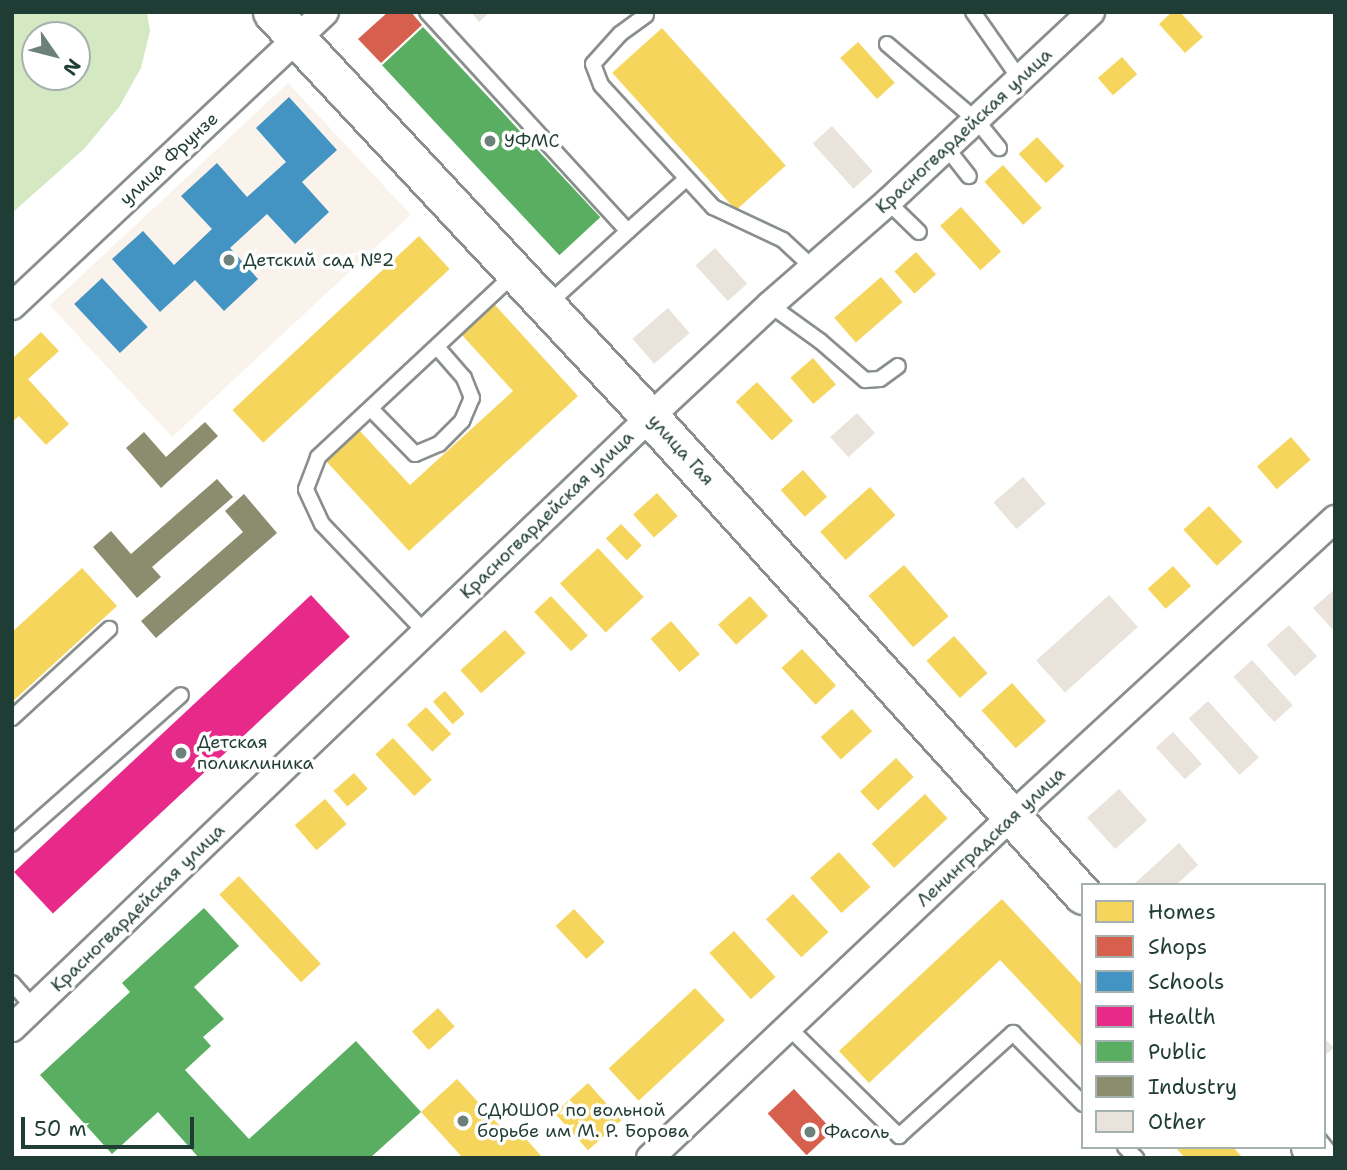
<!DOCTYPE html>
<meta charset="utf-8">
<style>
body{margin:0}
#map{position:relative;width:1347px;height:1170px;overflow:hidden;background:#fff;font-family:"Shantell Sans",sans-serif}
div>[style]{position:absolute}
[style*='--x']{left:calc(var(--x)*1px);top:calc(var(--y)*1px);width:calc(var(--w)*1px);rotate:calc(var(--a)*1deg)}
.built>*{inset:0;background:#f9f3ec;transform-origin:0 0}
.green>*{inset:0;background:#d4e8c2}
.homes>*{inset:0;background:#f6d55c;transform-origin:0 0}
.shops>*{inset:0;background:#d6604d;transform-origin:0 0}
.schools>*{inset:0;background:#4393c3;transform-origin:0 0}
.health>*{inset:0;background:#e7298a;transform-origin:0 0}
.public>*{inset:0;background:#5aae61;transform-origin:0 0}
.industry>*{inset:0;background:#8c8c6e}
.building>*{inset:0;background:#eae3db;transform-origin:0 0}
.roads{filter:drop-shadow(2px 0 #898f8d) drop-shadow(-2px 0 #898f8d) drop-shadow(0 2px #898f8d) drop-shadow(0 -2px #898f8d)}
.lane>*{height:14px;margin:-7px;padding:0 7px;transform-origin:7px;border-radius:7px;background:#fff}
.street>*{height:26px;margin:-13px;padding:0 13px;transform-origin:13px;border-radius:13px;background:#fff}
.secondary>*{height:37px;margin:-18.5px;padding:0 18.5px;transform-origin:18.5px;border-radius:18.5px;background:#fff}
.dots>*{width:19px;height:19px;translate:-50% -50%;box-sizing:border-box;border:4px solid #fff;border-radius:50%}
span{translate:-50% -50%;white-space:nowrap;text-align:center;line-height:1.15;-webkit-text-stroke:7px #fff;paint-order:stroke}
.street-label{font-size:18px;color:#1f3d34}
.poi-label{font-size:18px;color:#1f3d34}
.left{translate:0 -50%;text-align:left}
.frame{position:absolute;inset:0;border:14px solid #1f3d34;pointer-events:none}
.legend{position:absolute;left:1081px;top:883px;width:245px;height:266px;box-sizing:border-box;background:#fff;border:2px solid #a5b1ae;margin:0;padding:9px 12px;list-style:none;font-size:21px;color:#1f3d34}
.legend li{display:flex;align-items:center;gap:14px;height:35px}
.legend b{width:35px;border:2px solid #a5b1ae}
.north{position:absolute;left:21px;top:21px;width:70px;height:70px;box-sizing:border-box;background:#fff;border:2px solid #a5b1ae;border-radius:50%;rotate:125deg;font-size:19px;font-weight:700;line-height:28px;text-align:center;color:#1f3d34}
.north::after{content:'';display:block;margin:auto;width:24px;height:32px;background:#6d817b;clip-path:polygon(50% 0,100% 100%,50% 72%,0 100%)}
.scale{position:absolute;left:21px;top:1117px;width:173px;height:32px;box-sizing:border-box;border:4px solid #1f3d34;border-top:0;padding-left:9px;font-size:21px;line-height:24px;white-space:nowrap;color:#1f3d34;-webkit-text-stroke:5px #fff;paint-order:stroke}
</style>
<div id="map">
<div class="built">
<i style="left:288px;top:83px;width:180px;height:326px;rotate:47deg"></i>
</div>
<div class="green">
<i style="clip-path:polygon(evenodd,12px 12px,147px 12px,150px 31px,141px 68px,119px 107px,84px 149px,12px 213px,12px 12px,35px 35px,77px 35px,77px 77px,35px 77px,35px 35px)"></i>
</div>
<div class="homes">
<i style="clip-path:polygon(1172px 12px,1180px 12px,1203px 37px,1185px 53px,1159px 24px)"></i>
<i style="left:662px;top:28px;width:185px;height:67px;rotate:48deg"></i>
<i style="left:858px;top:42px;width:55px;height:24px;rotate:48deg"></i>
<i style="left:1122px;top:57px;width:23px;height:32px;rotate:49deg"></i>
<i style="left:1037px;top:137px;width:40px;height:25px;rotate:47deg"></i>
<i style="left:1003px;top:165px;width:58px;height:25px;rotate:48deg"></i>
<i style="left:961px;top:207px;width:60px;height:28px;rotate:48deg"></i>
<i style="left:419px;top:236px;width:45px;height:255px;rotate:47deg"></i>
<i style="left:916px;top:252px;width:30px;height:29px;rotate:48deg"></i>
<i style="left:881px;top:277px;width:33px;height:62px;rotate:49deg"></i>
<i style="clip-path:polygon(494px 304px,578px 396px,409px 551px,326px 461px,359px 430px,410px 485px,513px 391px,461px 334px)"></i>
<i style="clip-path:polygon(41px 332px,59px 351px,28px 379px,69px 424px,46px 445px,19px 416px,12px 422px,12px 359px)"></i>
<i style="left:813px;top:358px;width:35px;height:30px;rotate:49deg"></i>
<i style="left:757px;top:382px;width:53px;height:29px;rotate:47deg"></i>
<i style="left:1291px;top:437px;width:30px;height:45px;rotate:49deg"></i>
<i style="left:803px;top:470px;width:36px;height:30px;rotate:48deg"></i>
<i style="left:870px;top:487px;width:38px;height:67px;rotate:48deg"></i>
<i style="left:657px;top:493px;width:31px;height:32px;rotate:48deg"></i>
<i style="left:1209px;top:506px;width:49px;height:35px;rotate:47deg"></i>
<i style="left:621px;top:524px;width:30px;height:21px;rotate:46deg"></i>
<i style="left:598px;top:548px;width:67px;height:52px;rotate:47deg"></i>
<i style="left:904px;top:565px;width:68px;height:47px;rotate:49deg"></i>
<i style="left:1173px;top:566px;width:27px;height:34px;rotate:48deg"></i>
<i style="clip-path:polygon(82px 568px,117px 606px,12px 702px,12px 632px)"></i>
<i style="left:551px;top:596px;width:54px;height:23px;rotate:47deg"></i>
<i style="left:750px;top:596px;width:27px;height:43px;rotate:48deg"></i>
<i style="left:671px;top:621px;width:44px;height:27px;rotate:49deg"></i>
<i style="left:505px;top:630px;width:31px;height:60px;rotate:48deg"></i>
<i style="left:954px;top:636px;width:50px;height:37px;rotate:48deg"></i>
<i style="left:802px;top:649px;width:50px;height:28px;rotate:47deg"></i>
<i style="left:1012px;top:683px;width:51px;height:41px;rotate:48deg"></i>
<i style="left:445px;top:691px;width:30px;height:16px;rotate:49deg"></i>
<i style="left:426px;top:707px;width:37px;height:26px;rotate:47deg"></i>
<i style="left:852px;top:709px;width:30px;height:42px;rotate:48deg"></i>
<i style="left:393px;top:738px;width:57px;height:24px;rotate:47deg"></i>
<i style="left:896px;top:758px;width:26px;height:49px;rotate:47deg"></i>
<i style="left:354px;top:773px;width:21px;height:27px;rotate:49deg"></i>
<i style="left:925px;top:794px;width:33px;height:73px;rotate:47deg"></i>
<i style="left:325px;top:799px;width:33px;height:40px;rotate:49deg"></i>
<i style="left:839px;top:852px;width:47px;height:39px;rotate:48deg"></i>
<i style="left:239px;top:876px;width:120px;height:27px;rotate:47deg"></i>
<i style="left:793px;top:894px;width:52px;height:37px;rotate:47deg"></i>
<i style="clip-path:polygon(1002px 899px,1083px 986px,1083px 1048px,1000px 960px,869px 1083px,839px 1051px)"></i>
<i style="left:574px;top:909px;width:45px;height:25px;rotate:47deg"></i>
<i style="left:734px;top:931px;width:62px;height:33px;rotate:48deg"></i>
<i style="left:695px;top:988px;width:44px;height:118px;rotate:47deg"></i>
<i style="left:438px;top:1008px;width:25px;height:35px;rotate:48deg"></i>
<i style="clip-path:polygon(457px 1079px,511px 1138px,519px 1131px,543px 1158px,463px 1158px,421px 1112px)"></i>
<i style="left:588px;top:1083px;width:50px;height:45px;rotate:48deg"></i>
<i style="clip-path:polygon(1175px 1147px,1233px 1147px,1243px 1158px,1185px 1158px)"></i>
</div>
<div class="shops">
<i style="clip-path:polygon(388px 12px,411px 12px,422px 25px,381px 63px,358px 39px)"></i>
<i style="left:794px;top:1089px;width:57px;height:36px;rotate:47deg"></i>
</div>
<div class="schools">
<i style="clip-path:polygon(289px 97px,337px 150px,302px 182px,329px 212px,295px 244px,267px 214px,230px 248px,258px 279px,224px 311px,195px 280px,160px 312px,112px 259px,143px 231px,174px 265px,212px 229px,181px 196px,217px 163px,247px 197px,286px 162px,256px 128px)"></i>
<i style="left:102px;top:278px;width:67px;height:38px;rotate:47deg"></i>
</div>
<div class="health">
<i style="left:311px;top:595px;width:57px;height:406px;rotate:47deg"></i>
</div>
<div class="public">
<i style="left:423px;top:27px;width:260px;height:56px;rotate:47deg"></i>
<i style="clip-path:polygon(204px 908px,239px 946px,194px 987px,224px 1019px,203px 1037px,211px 1046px,185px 1070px,249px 1139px,356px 1041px,421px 1112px,370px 1158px,199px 1158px,158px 1112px,112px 1154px,40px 1075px,130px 992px,122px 983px)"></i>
</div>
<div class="industry">
<i style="clip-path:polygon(205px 422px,218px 436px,161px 488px,126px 448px,144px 432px,166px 457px)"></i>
<i style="clip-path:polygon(217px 479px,233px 497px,152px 567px,161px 577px,137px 598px,93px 547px,111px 531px,131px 554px)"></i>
<i style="clip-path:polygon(244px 494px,277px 533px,156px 638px,141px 621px,243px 532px,225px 511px)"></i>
</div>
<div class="building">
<i style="clip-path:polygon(471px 12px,490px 12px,479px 22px)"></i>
<i style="left:832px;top:126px;width:61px;height:26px;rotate:48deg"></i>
<i style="left:715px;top:248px;width:48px;height:26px;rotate:48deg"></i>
<i style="left:668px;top:308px;width:33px;height:47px;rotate:49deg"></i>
<i style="left:857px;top:413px;width:27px;height:36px;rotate:48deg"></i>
<i style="left:1023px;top:477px;width:35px;height:39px;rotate:49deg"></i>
<i style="clip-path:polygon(1335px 589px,1335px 632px,1313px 608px)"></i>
<i style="left:1109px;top:595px;width:43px;height:98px;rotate:48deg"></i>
<i style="left:1289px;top:625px;width:42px;height:30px;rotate:48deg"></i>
<i style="left:1252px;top:660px;width:61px;height:25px;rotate:48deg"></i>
<i style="left:1208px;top:701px;width:76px;height:26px;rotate:48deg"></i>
<i style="left:1173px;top:732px;width:43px;height:23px;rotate:48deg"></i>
<i style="left:1119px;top:789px;width:42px;height:43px;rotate:48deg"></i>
<i style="clip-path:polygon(1179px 843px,1198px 865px,1176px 885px,1133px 885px)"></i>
<i style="clip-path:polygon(1324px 1038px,1334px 1048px,1324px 1056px)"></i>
</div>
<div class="roads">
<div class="lane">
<i style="--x:427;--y:12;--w:297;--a:47.5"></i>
<i style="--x:628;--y:231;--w:111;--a:137.6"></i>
<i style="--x:973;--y:12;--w:82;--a:55"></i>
<i style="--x:646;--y:15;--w:32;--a:144"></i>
<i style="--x:620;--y:34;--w:40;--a:132"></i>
<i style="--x:593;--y:64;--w:22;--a:69"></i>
<i style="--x:601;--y:85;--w:166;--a:47.4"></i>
<i style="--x:713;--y:207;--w:77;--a:25.2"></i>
<i style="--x:783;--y:240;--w:41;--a:43"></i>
<i style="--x:887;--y:44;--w:118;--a:40.5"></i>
<i style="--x:977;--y:121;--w:35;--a:51"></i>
<i style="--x:946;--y:147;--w:37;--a:52"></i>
<i style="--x:888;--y:202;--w:43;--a:44.1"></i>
<i style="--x:628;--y:231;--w:78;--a:-41.9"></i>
<i style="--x:770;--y:305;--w:62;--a:35.8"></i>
<i style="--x:820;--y:341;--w:60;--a:40.9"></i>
<i style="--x:865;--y:380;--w:15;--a:-4"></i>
<i style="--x:880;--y:379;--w:22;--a:-36"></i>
<i style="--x:371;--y:409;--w:63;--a:45.6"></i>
<i style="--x:415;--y:454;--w:26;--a:-23"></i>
<i style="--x:439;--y:444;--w:33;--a:-45"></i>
<i style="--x:462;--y:421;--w:25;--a:-67"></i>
<i style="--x:472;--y:398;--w:22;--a:-112"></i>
<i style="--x:464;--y:378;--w:41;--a:-131.1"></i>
<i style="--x:425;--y:632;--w:149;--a:-133.6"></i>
<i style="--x:322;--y:524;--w:38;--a:-115"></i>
<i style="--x:306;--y:489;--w:34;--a:-69"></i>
<i style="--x:318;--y:457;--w:268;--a:-43"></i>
<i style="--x:12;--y:718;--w:132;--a:-42.5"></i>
<i style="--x:12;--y:844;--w:225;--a:-41.4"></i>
<i style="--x:12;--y:983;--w:33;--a:49"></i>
<i style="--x:788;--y:1027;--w:156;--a:44.5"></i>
<i style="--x:899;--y:1136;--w:154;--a:-42.1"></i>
<i style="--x:1013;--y:1033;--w:100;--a:45.4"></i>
<i style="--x:1125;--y:1147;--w:16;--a:45"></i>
</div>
<div class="street">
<i style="--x:12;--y:306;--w:429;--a:-43.2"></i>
<i style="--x:12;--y:1028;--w:883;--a:-43.76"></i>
<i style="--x:650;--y:417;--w:164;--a:-43"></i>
<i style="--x:770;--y:305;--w:157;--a:-41.1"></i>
<i style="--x:888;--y:202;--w:278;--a:-43.1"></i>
<i style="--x:650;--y:1158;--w:498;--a:-43.4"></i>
<i style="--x:1012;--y:816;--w:439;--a:-42.6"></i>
</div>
<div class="secondary">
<i style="--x:272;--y:12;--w:554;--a:46.97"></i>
<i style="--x:650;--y:417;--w:645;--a:47.83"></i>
<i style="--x:1310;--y:1147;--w:14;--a:51"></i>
</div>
</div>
<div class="dots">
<i style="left:490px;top:141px;background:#6d817b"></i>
<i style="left:229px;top:260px;background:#6d817b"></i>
<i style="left:181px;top:753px;background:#6d817b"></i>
<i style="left:463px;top:1121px;background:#6d817b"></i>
<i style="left:810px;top:1132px;background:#6d817b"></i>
</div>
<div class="street-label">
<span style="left:964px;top:131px;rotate:-43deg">Красногвардейская улица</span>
<span style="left:169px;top:159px;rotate:-43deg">улица Фрунзе</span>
<span style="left:681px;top:450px;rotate:48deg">улица Гая</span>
<span style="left:547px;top:515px;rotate:-44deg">Красногвардейская улица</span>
<span style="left:991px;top:837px;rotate:-43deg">Ленинградская улица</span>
<span style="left:138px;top:908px;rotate:-44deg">Красногвардейская улица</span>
</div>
<div class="poi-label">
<span class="left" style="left:504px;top:141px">УФМС</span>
<span class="left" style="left:243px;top:260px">Детский сад №2</span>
<span class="left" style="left:197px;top:753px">Детская<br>поликлиника</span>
<span class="left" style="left:477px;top:1121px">СДЮШОР по вольной<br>борьбе им М. Р. Борова</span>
<span class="left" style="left:824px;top:1132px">Фасоль</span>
</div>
<div class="frame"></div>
<ul class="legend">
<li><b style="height:19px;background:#f6d55c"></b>Homes</li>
<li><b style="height:19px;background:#d6604d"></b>Shops</li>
<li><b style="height:19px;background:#4393c3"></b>Schools</li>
<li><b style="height:19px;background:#e7298a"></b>Health</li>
<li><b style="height:19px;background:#5aae61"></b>Public</li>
<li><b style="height:19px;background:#8c8c6e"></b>Industry</li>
<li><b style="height:19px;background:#eae3db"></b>Other</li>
</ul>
<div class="north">N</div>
<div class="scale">50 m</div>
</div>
